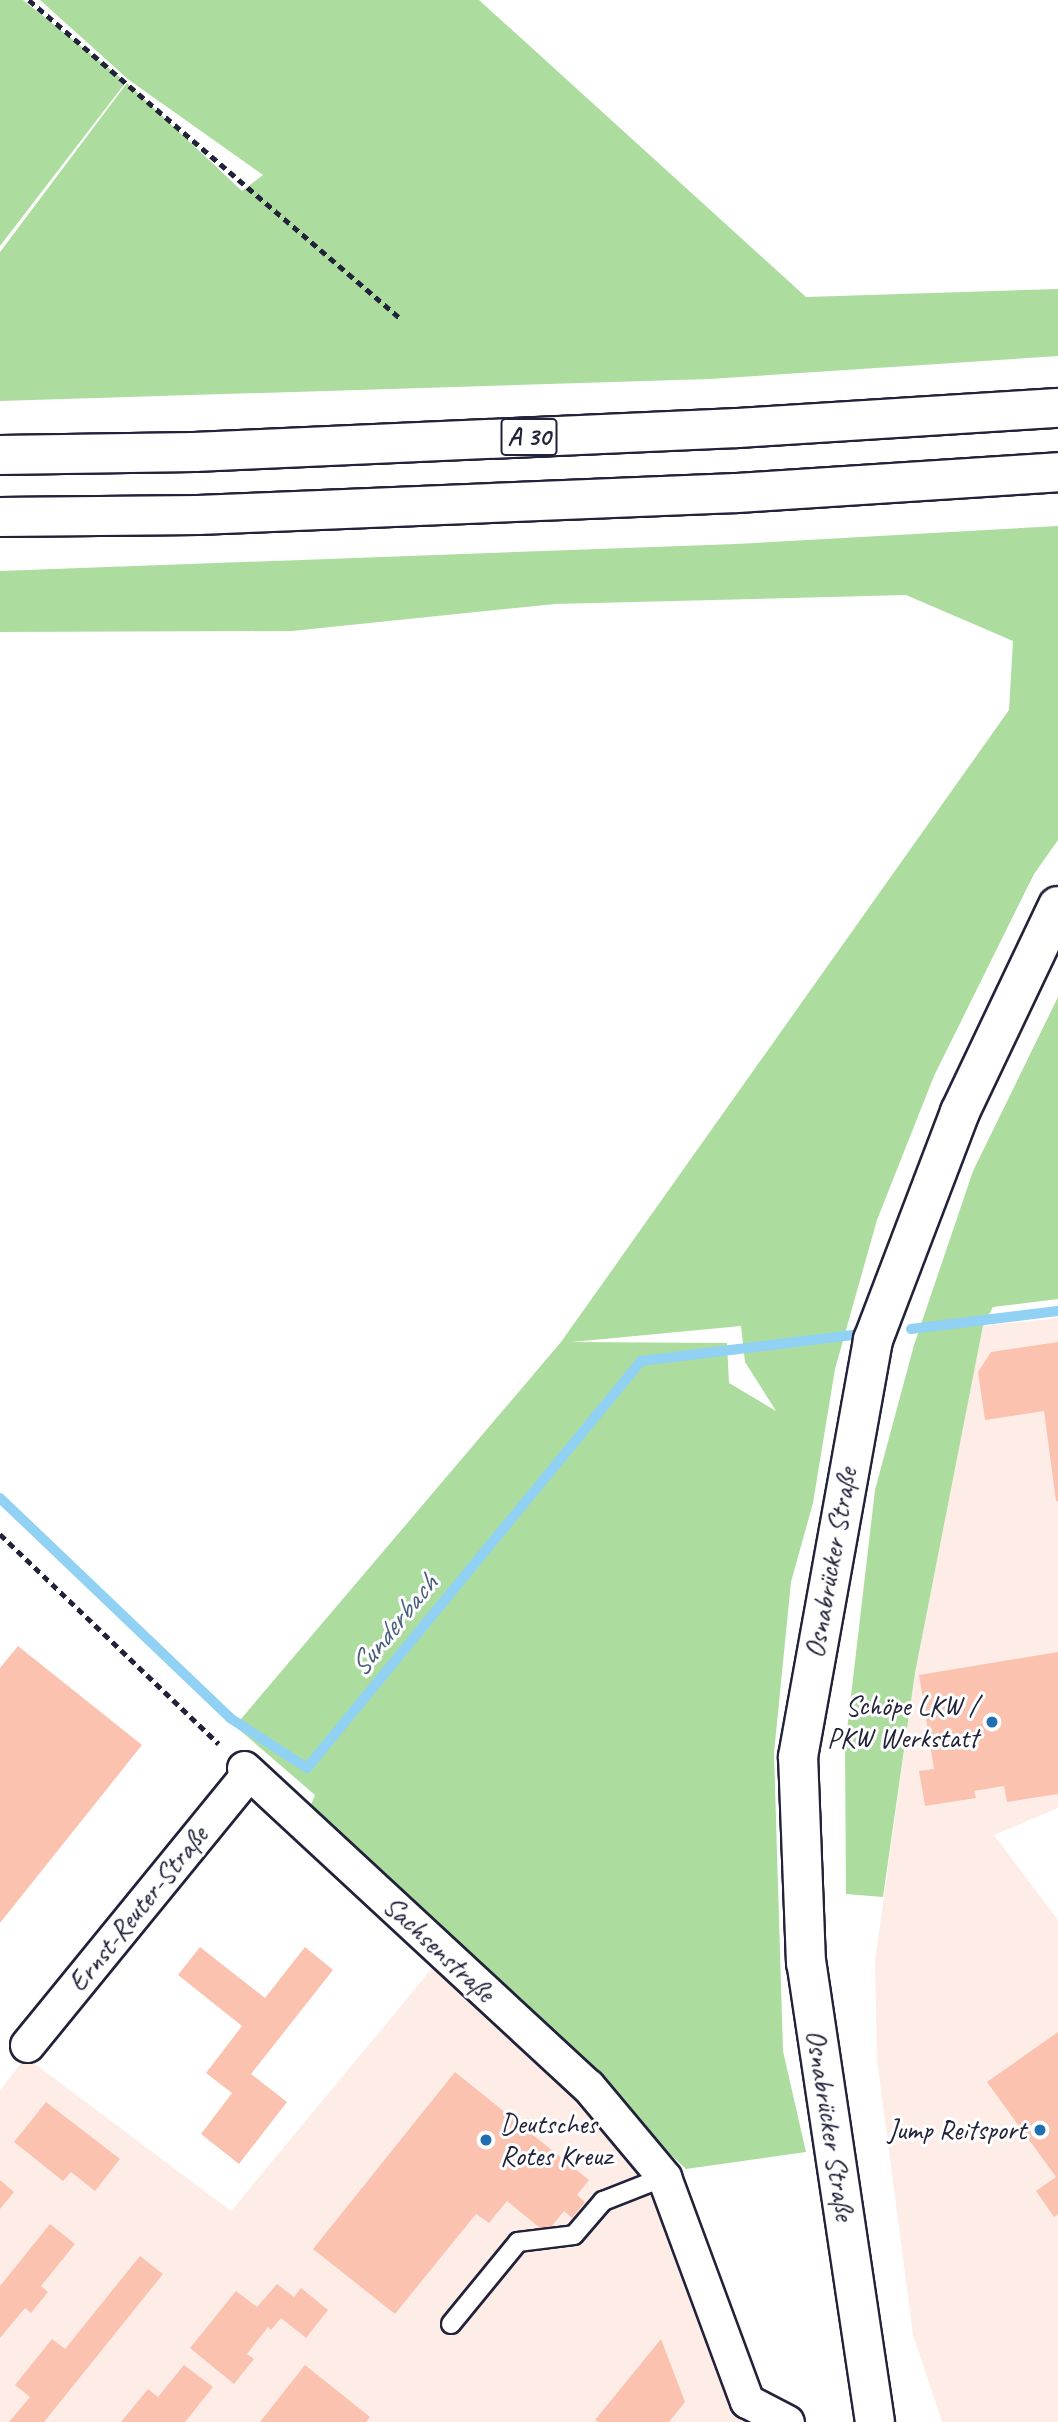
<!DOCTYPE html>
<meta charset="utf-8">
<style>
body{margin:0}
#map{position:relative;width:1058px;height:2422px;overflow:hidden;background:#fff;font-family:Caveat,sans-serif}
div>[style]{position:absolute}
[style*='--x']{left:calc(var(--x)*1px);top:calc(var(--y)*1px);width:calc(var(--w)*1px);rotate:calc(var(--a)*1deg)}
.built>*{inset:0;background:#feede7}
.green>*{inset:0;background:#acdd9e}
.stream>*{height:10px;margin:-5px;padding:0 5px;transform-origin:5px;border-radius:5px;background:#91d1f3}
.building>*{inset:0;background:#fbc2b0}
.path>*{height:4.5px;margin-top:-2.25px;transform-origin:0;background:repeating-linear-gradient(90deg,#22223b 0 7px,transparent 0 12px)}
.roads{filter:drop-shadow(2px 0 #22223b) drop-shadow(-2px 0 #22223b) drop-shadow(0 2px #22223b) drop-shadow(0 -2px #22223b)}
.service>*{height:18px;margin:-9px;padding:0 9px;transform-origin:9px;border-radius:9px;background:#fff}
.minor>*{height:33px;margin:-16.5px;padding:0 16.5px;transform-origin:16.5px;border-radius:16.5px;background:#fff}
.secondary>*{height:38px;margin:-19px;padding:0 19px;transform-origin:19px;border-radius:19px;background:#fff}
.motorway>*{height:38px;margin:-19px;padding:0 19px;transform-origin:19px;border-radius:19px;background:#fff}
.dots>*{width:19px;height:19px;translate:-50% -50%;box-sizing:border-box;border:4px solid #fff;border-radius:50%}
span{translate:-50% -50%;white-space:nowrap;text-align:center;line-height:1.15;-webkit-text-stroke:6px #fff;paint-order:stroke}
.shield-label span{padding:2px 5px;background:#fff;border:2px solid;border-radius:5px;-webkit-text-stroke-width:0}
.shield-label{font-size:26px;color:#22223b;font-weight:700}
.street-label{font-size:28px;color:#22223b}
.poi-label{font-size:28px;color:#22223b}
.right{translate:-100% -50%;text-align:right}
.left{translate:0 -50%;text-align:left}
.water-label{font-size:30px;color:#495f7b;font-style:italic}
</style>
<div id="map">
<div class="built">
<i style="clip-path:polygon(1058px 1318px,1058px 1808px,994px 1835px,1058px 1920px,1058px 2422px,942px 2422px,913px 2335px,877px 2060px,875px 1961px,915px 1673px,983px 1326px)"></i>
<i style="clip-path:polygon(434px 1966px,574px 2093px,661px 2182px,742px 2404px,781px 2422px,0 2422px,0 2090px,26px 2057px,231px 2211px)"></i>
</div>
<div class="green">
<i style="clip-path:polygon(0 0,23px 0,126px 82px,0 246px)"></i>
<i style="clip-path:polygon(40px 0,479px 0,806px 297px,1058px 289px,1058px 356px,710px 379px,0 401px,0 252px,127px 83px,242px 191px,263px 175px,129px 80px)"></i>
<i style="clip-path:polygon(evenodd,1058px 526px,1058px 840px,1034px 874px,934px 1076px,877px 1220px,835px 1369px,813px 1503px,791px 1582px,774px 1753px,783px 2051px,806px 2152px,686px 2169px,308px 1812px,315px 1795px,235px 1726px,561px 1342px,1009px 710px,1013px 641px,906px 595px,555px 604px,292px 631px,0 632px,0 571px,736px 544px,1058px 526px,741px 1326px,745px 1362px,776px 1411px,729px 1383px,727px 1343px,572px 1342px,741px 1326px)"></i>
<i style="clip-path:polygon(1058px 997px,1058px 1299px,993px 1307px,983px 1326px,915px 1673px,883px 1897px,846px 1894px,845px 1747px,875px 1490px,914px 1345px,973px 1171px)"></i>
</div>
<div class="stream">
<i style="--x:911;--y:1329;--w:148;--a:-7"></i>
<i style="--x:0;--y:1498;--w:318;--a:43.7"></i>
<i style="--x:230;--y:1718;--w:92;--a:33"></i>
<i style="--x:307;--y:1768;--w:527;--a:-50.63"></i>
<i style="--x:641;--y:1361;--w:215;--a:-7"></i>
</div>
<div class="building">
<i style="clip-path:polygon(1058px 1342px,1058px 1501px,1056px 1501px,1044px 1411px,985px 1420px,978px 1372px,991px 1352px)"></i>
<i style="clip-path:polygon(18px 1646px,142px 1745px,0 1923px,0 1668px)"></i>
<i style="clip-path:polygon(1058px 1652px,1058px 1794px,1007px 1802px,1004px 1786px,974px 1791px,976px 1798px,925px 1806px,919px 1771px,934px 1769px,919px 1675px)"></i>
<i style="clip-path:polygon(200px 1947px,265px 1998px,305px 1947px,333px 1970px,251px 2074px,287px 2102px,239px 2164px,201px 2134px,232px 2093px,206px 2073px,242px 2026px,178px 1975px)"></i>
<i style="clip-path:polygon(1058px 2032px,1058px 2214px,1054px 2217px,1036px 2191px,1056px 2177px,987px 2082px)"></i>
<i style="clip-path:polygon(455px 2072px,589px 2180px,577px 2195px,585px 2202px,572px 2218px,564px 2211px,546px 2233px,507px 2201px,489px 2223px,476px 2214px,395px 2314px,313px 2249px)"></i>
<i style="clip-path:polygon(46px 2102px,120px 2159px,95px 2191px,71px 2172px,63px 2181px,14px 2142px)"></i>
<i style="clip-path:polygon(0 2180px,14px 2192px,0 2209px)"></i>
<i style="clip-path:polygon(50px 2224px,75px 2244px,41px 2286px,48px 2292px,31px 2313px,25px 2308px,0 2338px,0 2286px)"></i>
<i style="clip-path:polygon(140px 2256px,163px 2274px,44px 2422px,9px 2422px,30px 2397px,15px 2385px,52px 2339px,65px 2349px)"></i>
<i style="clip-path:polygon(277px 2284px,294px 2297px,301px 2288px,328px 2310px,306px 2338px,281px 2318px,271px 2330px,268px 2327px,247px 2354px,254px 2359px,234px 2384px,190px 2348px,236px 2291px,257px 2307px)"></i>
<i style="clip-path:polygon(661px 2339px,685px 2402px,669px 2422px,598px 2422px,595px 2420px)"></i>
<i style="clip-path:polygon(184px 2365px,213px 2387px,185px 2422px,121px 2422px,148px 2389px,158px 2397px)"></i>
<i style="clip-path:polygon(305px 2365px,370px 2417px,366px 2422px,260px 2422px)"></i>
</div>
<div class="path">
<i style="--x:29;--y:0;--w:490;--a:40.6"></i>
<i style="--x:0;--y:1534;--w:303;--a:43.8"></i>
</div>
<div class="roads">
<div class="service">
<i style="--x:451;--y:2324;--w:106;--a:-50.7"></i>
<i style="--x:518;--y:2242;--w:56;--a:-7.1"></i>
<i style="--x:574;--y:2235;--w:45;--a:-49.5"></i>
<i style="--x:603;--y:2201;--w:66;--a:-21.5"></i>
</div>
<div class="minor">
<i style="--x:244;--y:1768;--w:468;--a:42.8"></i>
<i style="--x:588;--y:2086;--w:119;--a:50.1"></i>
<i style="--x:664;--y:2177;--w:239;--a:69.7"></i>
<i style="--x:747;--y:2401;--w:45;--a:27.7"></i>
<i style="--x:27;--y:2045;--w:351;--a:-50.8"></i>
</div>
<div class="secondary">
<i style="--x:875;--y:2422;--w:464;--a:-98.5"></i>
<i style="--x:806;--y:1963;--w:206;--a:-92.2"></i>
<i style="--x:798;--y:1757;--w:424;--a:-79.8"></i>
<i style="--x:873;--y:1340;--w:244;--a:-69.1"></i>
<i style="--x:960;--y:1112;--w:228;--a:-64.6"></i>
</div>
<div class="motorway">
<i style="--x:0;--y:455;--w:194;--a:-0.9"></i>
<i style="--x:194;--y:452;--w:544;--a:-2.53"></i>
<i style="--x:737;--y:428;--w:322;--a:-3.6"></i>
<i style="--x:0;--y:517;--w:198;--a:-0.6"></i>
<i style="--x:198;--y:515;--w:539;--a:-2.34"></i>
<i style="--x:737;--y:493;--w:322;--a:-3.7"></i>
</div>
</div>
<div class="dots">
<i style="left:992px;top:1722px;background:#1f6fb2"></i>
<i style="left:1040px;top:2130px;background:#1f6fb2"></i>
<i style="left:486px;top:2140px;background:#1f6fb2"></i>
</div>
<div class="shield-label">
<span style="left:529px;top:437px">A 30</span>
</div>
<div class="street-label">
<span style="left:831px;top:1563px;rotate:-80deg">Osnabrücker Straße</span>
<span style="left:138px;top:1909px;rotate:-51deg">Ernst-Reuter-Straße</span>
<span style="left:439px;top:1949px;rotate:43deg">Sachsenstraße</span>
<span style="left:830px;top:2125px;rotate:81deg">Osnabrücker Straße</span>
</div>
<div class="poi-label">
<span class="right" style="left:978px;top:1722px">Schöpe LKW /<br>PKW Werkstatt</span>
<span class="left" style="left:500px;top:2140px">Deutsches<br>Rotes Kreuz</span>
<span class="right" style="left:1026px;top:2130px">Jump Reitsport</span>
</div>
<div class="water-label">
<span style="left:393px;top:1625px;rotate:-51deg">Sunderbach</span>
</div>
</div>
